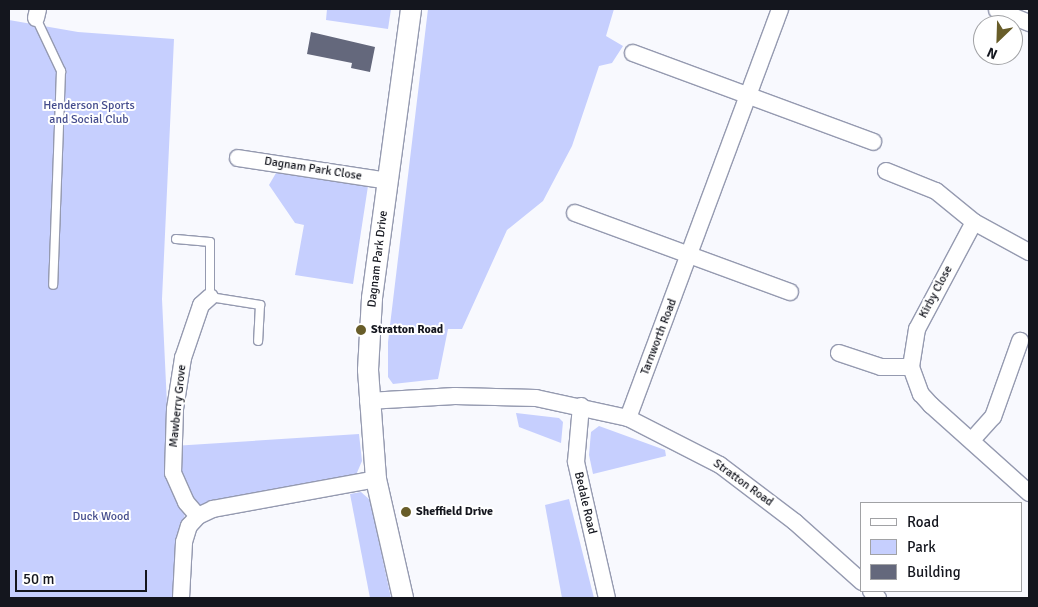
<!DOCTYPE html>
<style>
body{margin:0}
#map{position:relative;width:1038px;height:607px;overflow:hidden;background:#f8f9fe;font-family:Signika,sans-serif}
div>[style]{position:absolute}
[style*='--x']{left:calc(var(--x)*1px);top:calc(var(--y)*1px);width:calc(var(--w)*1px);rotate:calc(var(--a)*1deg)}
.green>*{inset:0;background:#c6cffe}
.building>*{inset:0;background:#64687c}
.roads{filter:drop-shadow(1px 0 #959ab0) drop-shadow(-1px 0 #959ab0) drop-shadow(0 1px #959ab0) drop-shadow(0 -1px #959ab0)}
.service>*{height:8px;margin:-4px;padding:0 4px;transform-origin:4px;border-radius:4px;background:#fff}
.minor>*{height:16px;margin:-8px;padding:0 8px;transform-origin:8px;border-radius:8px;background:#fff}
.tertiary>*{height:20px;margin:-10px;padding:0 10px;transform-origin:10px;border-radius:10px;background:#fff}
.dots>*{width:14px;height:14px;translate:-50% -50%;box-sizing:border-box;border:2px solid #fff;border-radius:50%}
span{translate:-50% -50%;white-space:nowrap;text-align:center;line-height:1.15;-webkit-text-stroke:4px #fff;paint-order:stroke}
.park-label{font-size:12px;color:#454d8d}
.street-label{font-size:12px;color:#14161e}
.poi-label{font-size:12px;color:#14161e;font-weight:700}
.left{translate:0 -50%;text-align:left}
.frame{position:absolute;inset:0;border:10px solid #14161e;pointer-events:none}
.legend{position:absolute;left:860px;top:502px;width:162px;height:90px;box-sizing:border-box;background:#fff;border:1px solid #a1a2a5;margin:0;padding:6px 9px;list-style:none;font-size:15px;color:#14161e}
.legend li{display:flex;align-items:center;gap:10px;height:25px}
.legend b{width:25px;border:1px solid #a1a2a5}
.north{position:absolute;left:973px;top:15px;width:50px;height:50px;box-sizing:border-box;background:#fff;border:1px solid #a1a2a5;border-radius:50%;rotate:204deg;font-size:14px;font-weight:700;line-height:20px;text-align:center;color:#14161e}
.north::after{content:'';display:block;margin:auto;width:18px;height:22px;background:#685d29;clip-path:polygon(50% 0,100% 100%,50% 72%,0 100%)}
.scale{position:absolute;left:15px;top:570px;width:132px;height:22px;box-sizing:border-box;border:2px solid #14161e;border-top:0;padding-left:6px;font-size:15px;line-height:18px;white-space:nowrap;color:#14161e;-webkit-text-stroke:4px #fff;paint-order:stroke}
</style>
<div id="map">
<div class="green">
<i style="clip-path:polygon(327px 9px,391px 9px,388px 29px,326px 20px)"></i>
<i style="clip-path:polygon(428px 9px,614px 9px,606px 36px,623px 46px,612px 63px,599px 66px,572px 146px,543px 201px,507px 230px,462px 329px,448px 329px,438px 379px,393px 384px,388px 377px,388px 342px)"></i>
<i style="clip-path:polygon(9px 20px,78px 32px,174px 39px,162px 299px,168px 426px,173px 446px,359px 434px,362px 461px,356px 475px,190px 507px,186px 501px,176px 598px,9px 598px)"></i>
<i style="clip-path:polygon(276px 173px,368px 186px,353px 284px,295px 275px,304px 225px,295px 223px,269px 185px)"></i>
<i style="clip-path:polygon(516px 413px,559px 418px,563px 422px,561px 443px,519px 427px)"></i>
<i style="clip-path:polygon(599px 426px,665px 450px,666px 456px,593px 474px,589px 455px,591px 432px)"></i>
<i style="clip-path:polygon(361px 492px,370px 500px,391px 598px,370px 598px,350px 494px)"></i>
<i style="clip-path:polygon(569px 499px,594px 598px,562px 598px,545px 505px)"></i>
</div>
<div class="building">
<i style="clip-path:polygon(311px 32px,375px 47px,370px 72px,351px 68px,352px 63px,307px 54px)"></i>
</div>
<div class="roads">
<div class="service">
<i style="--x:36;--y:18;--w:59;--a:64.7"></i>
<i style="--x:61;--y:71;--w:214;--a:92.1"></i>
<i style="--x:176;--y:239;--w:34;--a:5"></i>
<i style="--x:210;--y:242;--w:55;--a:90"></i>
<i style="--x:210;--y:297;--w:51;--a:9.1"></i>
<i style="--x:260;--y:305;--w:36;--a:93"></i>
</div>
<div class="minor">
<i style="--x:997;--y:10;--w:35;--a:22"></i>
<i style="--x:36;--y:18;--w:9;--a:-77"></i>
<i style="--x:633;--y:53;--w:256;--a:20.3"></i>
<i style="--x:238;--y:158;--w:152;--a:8.7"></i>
<i style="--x:886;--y:171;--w:54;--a:21.8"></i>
<i style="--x:936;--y:191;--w:49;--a:39.2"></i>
<i style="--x:974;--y:222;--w:63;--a:28.6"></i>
<i style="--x:575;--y:213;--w:229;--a:20.2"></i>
<i style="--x:974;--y:222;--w:121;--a:118"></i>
<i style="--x:917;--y:329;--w:38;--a:99"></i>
<i style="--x:911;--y:367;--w:29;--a:70"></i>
<i style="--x:921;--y:394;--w:15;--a:48"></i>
<i style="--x:931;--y:405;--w:132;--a:41.9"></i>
<i style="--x:839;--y:353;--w:44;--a:18.4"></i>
<i style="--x:881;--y:367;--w:30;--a:0"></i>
<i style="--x:368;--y:401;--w:87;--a:-3.3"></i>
<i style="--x:455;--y:396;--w:81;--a:1.4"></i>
<i style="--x:536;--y:398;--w:94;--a:12.3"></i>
<i style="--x:628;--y:418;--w:103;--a:27.1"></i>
<i style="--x:720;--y:465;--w:94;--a:37.2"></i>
<i style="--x:795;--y:522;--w:90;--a:41.8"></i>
<i style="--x:581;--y:406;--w:56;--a:95.1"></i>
<i style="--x:576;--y:462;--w:139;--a:77.2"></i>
<i style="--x:628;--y:418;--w:436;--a:-69.6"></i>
<i style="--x:972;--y:440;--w:31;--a:-48"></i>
<i style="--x:993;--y:417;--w:81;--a:-70.4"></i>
<i style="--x:198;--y:516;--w:18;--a:-131"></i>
<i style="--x:186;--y:502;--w:32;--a:-114"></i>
<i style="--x:173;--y:473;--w:64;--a:-88.2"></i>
<i style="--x:175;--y:409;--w:52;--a:-81.1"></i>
<i style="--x:183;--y:358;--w:56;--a:-71.2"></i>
<i style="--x:201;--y:305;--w:12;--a:-42"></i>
<i style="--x:871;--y:591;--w:10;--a:45"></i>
<i style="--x:181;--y:598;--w:56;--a:-86.9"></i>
<i style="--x:184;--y:542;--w:17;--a:-73"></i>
<i style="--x:189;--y:526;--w:13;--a:-48"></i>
<i style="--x:198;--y:516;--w:17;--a:-25"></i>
<i style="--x:213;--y:509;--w:166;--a:-10.4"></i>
</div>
<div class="tertiary">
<i style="--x:403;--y:598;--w:122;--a:-102.8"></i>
<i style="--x:376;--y:479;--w:109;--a:-94.2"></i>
<i style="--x:368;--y:370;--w:72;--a:-86.8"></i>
<i style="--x:372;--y:298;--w:292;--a:-82.3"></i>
</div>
</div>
<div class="dots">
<i style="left:361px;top:330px;background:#685d29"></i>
<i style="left:406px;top:512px;background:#685d29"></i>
</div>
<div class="park-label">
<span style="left:89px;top:113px">Henderson Sports<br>and Social Club</span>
<span style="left:101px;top:517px">Duck Wood</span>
</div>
<div class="street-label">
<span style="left:313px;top:169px;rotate:9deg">Dagnam Park Close</span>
<span style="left:378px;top:259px;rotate:-83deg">Dagnam Park Drive</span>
<span style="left:936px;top:292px;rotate:-62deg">Kirby Close</span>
<span style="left:659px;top:337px;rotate:-69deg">Tarnworth Road</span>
<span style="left:178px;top:406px;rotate:-84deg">Mawberry Grove</span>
<span style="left:743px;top:483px;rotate:36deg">Stratton Road</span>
<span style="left:585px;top:503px;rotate:77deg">Bedale Road</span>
</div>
<div class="poi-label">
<span class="left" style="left:371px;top:330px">Stratton Road</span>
<span class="left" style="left:416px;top:512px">Sheffield Drive</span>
</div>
<div class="frame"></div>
<ul class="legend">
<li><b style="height:6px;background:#fff"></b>Road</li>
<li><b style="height:14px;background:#c6cffe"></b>Park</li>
<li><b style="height:14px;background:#64687c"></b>Building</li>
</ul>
<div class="north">N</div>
<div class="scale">50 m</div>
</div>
